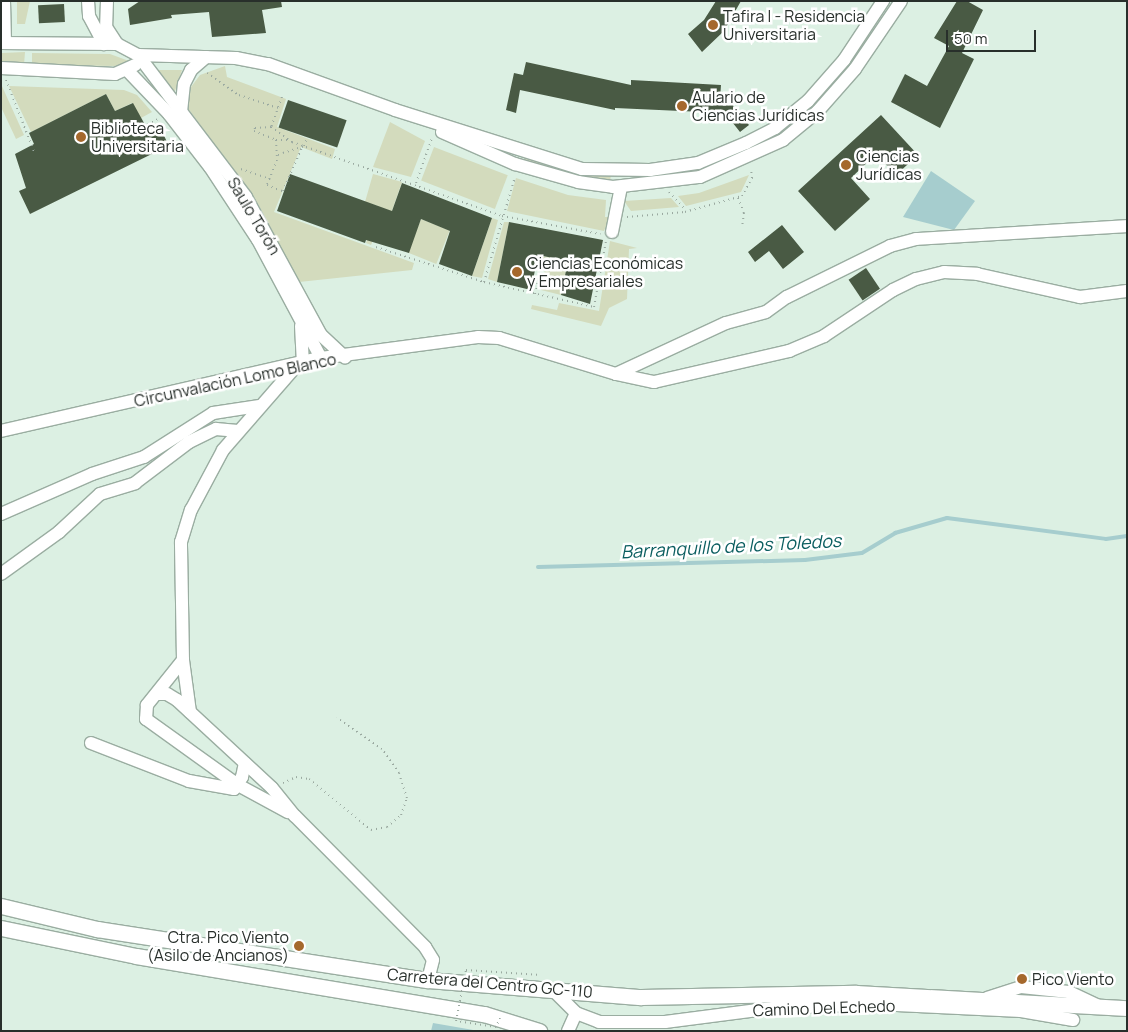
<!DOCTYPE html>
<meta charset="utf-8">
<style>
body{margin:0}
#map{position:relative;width:1128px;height:1032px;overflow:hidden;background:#dcf0e3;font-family:Manrope,sans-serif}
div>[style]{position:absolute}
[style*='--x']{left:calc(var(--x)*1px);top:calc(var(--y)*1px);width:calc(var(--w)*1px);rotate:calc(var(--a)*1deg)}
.green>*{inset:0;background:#d3dbbd;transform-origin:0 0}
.water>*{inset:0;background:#a6cdce}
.stream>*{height:4px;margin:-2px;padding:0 2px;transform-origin:2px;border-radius:2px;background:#a6cdce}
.building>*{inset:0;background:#495a44;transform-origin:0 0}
.path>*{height:2px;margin-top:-1px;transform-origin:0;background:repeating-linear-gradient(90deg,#9aa9a0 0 1px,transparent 0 5px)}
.roads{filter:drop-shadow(1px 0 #9aada1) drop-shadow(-1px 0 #9aada1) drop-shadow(0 1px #9aada1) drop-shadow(0 -1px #9aada1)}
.minor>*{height:12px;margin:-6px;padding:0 6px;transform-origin:6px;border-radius:6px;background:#fff}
.major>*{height:15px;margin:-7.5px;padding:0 7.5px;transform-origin:7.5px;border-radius:7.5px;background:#fff}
.path-bridge>*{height:2px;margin-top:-1px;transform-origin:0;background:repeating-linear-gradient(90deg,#9aa9a0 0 1px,transparent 0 5px)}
.dots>*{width:14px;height:14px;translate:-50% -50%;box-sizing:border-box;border:2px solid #fff;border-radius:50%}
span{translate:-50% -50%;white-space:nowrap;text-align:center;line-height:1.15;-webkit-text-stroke:5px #fff;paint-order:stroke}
.poi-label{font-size:16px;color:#282f2b}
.left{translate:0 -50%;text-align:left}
.right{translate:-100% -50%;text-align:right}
.street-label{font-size:16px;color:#282f2b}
.water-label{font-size:18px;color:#0b5e60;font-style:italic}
.frame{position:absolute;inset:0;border:2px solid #282f2b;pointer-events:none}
.scale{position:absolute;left:946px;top:30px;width:90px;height:22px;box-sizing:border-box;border:2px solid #282f2b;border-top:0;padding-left:6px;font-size:15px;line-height:18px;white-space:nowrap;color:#282f2b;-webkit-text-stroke:4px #fff;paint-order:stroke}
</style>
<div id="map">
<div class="green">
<i style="clip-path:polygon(17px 1px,30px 1px,25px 24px,17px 24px)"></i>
<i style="clip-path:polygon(866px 33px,871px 37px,834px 89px,789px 129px,757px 149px,754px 144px,776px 130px)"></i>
<i style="clip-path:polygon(25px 52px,24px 65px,1px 63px,2px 53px)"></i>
<i style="clip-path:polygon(32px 53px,110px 54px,129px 61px,115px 66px,32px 65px)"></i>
<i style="clip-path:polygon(225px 66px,227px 77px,286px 99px,277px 127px,335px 149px,332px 159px,301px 147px,274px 212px,414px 263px,412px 270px,299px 282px,258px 204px,187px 107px,191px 87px,200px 75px)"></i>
<i style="clip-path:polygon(153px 70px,182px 70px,174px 94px)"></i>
<i style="clip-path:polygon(1px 84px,24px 135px,16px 139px,1px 107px)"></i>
<i style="clip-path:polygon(9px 86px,124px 90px,137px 95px,152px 112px,141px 118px,132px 103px,115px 111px,106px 94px,31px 132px)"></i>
<i style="clip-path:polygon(390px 122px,425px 141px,411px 177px,373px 167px)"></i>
<i style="left:434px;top:147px;width:79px;height:36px;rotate:21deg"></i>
<i style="clip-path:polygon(526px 155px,611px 175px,610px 181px,577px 177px,523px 161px)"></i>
<i style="clip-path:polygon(373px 174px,402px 182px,382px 239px,375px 236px,371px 245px,366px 243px,378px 206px,365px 202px)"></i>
<i style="clip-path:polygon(749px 175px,741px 192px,686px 206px,678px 196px,699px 193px)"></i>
<i style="clip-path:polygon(516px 178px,568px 195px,606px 200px,605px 217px,610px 217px,604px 231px,507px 211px)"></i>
<i style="clip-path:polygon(671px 198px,679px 207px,631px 211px,624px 201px)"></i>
<i style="clip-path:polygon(492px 218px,498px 220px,482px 278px,472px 276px)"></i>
<i style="left:421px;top:219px;width:31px;height:36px;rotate:22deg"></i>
<i style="clip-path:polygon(504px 222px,509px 222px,497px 282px,488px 279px)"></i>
<i style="clip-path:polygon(610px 241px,637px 248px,629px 249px,627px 299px,609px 308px,601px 326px,531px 309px,532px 305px,557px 310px,559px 303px,599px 311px)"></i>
<i style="clip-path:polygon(538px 255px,568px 261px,561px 295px,541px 290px,546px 265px,536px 262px)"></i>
</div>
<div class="water">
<i style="clip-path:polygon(931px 171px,975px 201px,954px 230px,903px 217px)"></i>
<i style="clip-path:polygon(433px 1023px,479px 1031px,431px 1031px)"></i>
</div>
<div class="stream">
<i style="--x:538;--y:567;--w:267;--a:-1.5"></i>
<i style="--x:805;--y:560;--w:57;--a:-7"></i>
<i style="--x:862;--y:553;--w:39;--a:-31"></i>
<i style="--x:895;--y:533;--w:54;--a:-16.1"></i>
<i style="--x:947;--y:518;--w:160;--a:7.5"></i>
<i style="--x:1106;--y:539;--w:21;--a:-8"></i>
</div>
<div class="building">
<i style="clip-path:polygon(140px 1px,281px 1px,282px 7px,262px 10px,266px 33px,212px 37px,209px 12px,171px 15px,172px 18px,130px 25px,128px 9px)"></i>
<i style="clip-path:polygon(716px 1px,741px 1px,724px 31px,702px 52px,688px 34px,704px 20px)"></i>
<i style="clip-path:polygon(957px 1px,967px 1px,983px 10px,962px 53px,974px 59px,940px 128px,891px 102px,905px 74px,927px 86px,949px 46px,934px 38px)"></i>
<i style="left:64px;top:4px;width:18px;height:26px;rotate:87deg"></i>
<i style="clip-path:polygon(526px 62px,631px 85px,631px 80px,721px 85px,720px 99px,732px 99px,732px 104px,749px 125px,740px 132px,725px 113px,615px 108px,615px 110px,520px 90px,516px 113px,506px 110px,514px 73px,523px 75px)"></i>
<i style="clip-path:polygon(106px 94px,115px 111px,133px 103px,149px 132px,160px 127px,167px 142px,164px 144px,166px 147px,30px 214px,19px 191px,26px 188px,15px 154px,34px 144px,29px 133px)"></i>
<i style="left:288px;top:100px;width:62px;height:29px;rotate:19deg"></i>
<i style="clip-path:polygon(881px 115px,918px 155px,896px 175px,876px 154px,851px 178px,870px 199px,835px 231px,798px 191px)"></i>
<i style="clip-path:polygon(290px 174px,392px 211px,402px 183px,492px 218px,472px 276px,439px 264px,450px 231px,421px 219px,409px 253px,366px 240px,365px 243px,277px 211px)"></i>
<i style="clip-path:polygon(509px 222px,603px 240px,590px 304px,561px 295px,568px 261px,538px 255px,531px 290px,497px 282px)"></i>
<i style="clip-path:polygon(782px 225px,804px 252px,783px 269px,769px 251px,755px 262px,748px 252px)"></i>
<i style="left:866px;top:268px;width:25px;height:21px;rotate:56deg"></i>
</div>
<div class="path">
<i style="--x:207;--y:73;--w:39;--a:35"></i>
<i style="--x:239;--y:95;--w:41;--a:18.4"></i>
<i style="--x:6;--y:80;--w:79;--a:68.6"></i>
<i style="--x:282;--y:97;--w:32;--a:110"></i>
<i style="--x:271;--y:127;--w:26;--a:36"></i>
<i style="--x:292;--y:142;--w:223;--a:19.4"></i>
<i style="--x:502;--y:216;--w:100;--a:10.4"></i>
<i style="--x:271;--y:127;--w:16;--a:176"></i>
<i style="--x:255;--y:128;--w:3;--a:108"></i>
<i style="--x:254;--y:131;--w:24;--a:22"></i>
<i style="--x:276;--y:140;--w:20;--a:87"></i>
<i style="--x:277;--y:160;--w:27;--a:112"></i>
<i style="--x:267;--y:185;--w:18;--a:22"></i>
<i style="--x:130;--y:134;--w:32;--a:-28"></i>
<i style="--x:276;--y:140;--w:12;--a:0"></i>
<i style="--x:278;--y:155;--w:5;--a:-22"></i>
<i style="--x:241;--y:169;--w:31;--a:19"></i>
<i style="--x:416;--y:183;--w:48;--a:-70.4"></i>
<i style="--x:283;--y:191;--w:50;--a:-66.5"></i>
<i style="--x:669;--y:192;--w:25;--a:47"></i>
<i style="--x:738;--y:198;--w:16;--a:68"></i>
<i style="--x:744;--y:213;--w:14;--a:98"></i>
<i style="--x:627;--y:217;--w:58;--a:-4.9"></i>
<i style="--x:685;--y:212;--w:59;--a:-15.7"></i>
<i style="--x:742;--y:196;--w:21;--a:-61"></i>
<i style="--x:752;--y:178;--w:10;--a:-96"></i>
<i style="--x:376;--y:247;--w:114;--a:18"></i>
<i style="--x:484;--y:282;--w:109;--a:-73.6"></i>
<i style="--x:484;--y:282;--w:113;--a:12.8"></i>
<i style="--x:594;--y:307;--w:67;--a:-79.7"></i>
<i style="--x:535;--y:294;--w:28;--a:-77"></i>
<i style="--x:283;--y:783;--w:14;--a:-25"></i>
<i style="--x:296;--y:777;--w:13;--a:9"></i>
<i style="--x:309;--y:779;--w:80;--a:39.4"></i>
<i style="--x:371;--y:830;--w:16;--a:-11"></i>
<i style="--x:387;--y:827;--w:18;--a:-41"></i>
<i style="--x:401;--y:815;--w:18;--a:-71"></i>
<i style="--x:407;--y:798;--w:26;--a:-108"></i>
<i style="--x:399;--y:773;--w:29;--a:-125"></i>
<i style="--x:382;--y:749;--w:55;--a:-145.4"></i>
</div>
<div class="roads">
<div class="minor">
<i style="--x:4;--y:1;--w:41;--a:88.6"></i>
<i style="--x:88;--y:1;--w:15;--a:86"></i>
<i style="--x:89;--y:16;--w:32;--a:62"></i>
<i style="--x:107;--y:1;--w:26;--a:92"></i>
<i style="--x:106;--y:27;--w:20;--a:57"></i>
<i style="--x:1;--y:43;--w:116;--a:0.5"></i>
<i style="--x:117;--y:44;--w:24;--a:28"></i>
<i style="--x:138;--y:55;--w:178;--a:52.7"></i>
<i style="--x:246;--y:197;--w:157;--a:61.5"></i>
<i style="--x:321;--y:335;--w:33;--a:43"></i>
<i style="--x:138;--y:55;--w:98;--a:1.8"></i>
<i style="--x:236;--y:58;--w:33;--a:11"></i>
<i style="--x:268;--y:64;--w:135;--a:19.9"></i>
<i style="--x:395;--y:110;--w:196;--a:17.5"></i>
<i style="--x:582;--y:169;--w:68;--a:0.8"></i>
<i style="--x:650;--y:170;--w:49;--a:-8.3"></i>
<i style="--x:698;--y:163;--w:52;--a:-22.6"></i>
<i style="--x:746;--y:143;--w:33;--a:-27"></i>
<i style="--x:775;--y:128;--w:43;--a:-39.3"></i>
<i style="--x:808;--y:101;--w:55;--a:-48.7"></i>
<i style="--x:844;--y:60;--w:71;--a:-56.5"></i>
<i style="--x:1;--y:68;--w:114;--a:3"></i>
<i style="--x:115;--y:74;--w:22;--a:-24"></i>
<i style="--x:127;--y:70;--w:61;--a:46.3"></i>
<i style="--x:169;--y:114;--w:67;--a:52.3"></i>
<i style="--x:210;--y:167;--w:87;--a:56.7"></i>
<i style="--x:258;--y:240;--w:134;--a:61.9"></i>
<i style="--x:181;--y:112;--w:28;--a:-84"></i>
<i style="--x:184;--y:84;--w:16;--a:-63"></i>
<i style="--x:191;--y:70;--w:20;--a:-41"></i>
<i style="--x:442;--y:132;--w:80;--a:23.7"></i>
<i style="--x:515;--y:164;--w:66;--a:15.9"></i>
<i style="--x:578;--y:182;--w:35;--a:8"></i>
<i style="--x:613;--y:187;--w:88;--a:-6.6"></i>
<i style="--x:700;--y:177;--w:91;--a:-24"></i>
<i style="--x:783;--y:140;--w:45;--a:-39.6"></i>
<i style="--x:818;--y:111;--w:56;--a:-48.6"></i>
<i style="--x:855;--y:69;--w:82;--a:-55.9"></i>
<i style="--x:612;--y:232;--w:46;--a:-78.7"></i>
<i style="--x:301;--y:326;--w:36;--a:87"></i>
<i style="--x:616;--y:374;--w:121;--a:-24.9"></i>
<i style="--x:726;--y:323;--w:41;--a:-15.4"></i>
<i style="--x:766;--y:312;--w:26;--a:-36"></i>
<i style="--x:787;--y:297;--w:115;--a:-26.3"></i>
<i style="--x:890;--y:246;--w:27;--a:-15"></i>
<i style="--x:916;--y:239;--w:211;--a:-3.5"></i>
<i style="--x:1;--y:431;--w:328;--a:-12.9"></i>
<i style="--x:321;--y:358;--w:158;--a:-7.6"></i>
<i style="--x:478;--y:337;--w:21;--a:3"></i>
<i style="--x:499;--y:338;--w:122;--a:17.1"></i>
<i style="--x:616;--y:374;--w:39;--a:12"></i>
<i style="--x:654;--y:382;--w:139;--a:-12.9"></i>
<i style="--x:789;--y:351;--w:38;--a:-23"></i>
<i style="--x:824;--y:336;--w:83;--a:-33.7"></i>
<i style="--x:893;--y:290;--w:25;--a:-26"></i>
<i style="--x:916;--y:279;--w:29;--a:-14"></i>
<i style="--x:944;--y:272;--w:33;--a:3"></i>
<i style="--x:977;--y:274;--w:106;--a:12.6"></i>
<i style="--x:1080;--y:297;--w:47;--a:-7.3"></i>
<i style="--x:1;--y:514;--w:99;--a:-23.7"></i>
<i style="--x:92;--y:474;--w:55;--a:-18.1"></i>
<i style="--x:144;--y:457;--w:82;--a:-32.5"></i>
<i style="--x:213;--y:413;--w:47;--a:-8.7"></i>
<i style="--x:1;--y:574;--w:72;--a:-35.9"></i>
<i style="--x:59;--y:532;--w:56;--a:-42.8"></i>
<i style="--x:100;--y:494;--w:37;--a:-17"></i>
<i style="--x:135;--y:483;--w:68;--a:-37.2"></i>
<i style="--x:189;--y:442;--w:30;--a:-26"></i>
<i style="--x:216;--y:429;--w:22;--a:5"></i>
<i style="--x:183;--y:660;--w:58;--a:128.7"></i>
<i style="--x:147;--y:705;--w:14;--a:94"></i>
<i style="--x:146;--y:719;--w:113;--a:35.7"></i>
<i style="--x:238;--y:785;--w:57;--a:28.4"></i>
<i style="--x:157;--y:694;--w:10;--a:0"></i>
<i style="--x:167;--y:694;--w:12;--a:31"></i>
<i style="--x:177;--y:700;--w:129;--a:42.8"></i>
<i style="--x:272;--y:788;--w:36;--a:51"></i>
<i style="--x:295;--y:816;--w:185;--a:45.2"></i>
<i style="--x:425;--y:947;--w:15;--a:58"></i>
<i style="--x:433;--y:960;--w:21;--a:104"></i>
<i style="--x:190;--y:712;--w:52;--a:-97.7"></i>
<i style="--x:183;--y:660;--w:118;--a:-91"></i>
<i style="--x:181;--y:542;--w:34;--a:-73"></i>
<i style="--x:191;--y:510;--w:68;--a:-61.9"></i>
<i style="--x:223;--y:450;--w:113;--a:-49"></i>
<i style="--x:91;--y:743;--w:105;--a:21.2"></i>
<i style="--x:189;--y:781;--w:46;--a:10.1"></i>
<i style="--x:234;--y:789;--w:14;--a:-56"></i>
<i style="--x:242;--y:777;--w:14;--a:-78"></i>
<i style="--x:553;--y:990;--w:33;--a:45"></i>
<i style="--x:576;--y:1013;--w:20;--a:114"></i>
<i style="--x:987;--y:998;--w:36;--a:-18"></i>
<i style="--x:1021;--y:987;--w:48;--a:5.9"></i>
<i style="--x:1069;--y:992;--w:31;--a:25"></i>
<i style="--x:576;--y:1013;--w:25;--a:21"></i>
<i style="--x:599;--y:1022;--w:66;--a:0"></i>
<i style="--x:665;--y:1022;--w:109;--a:-7.4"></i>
<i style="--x:773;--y:1008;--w:103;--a:-2.2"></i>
<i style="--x:876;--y:1004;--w:145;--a:2.8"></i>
<i style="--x:1021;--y:1011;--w:53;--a:9.8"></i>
</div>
<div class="major">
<i style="--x:1;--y:906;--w:99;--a:13.5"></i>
<i style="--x:97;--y:929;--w:335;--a:8.8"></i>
<i style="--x:428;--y:980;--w:214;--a:4.6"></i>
<i style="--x:641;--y:997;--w:215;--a:-1.1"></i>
<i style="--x:856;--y:993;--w:271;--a:3.2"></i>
<i style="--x:1;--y:928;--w:138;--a:11.7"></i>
<i style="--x:136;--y:956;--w:353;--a:9.5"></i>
<i style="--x:484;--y:1014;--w:58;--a:17.2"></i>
</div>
</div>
<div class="path-bridge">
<i style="--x:283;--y:153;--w:22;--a:-18"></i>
<i style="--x:304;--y:146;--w:9;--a:-69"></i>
<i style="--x:500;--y:1018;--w:10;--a:114"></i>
<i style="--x:496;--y:1027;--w:40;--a:-171.5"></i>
<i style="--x:456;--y:1021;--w:52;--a:-78.9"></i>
<i style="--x:466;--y:970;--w:75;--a:3.8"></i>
</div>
<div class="dots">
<i style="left:713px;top:25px;background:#a5682c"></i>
<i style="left:682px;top:106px;background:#a5682c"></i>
<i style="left:81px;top:137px;background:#a5682c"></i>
<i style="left:846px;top:165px;background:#a5682c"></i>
<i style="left:517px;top:272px;background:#a5682c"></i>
<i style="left:299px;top:946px;background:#a5682c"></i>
<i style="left:1022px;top:979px;background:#a5682c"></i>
</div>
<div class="poi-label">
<span class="left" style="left:723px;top:25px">Tafira I - Residencia<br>Universitaria</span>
<span class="left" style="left:692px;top:106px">Aulario de<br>Ciencias Jurídicas</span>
<span class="left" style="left:91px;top:137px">Biblioteca<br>Universitaria</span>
<span class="left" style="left:856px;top:165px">Ciencias<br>Jurídicas</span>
<span class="left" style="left:527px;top:272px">Ciencias Económicas<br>y Empresariales</span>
<span class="right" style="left:289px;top:946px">Ctra. Pico Viento<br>(Asilo de Ancianos)</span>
<span class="left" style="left:1032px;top:979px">Pico Viento</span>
</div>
<div class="street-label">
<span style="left:254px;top:216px;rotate:59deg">Saulo Torón</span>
<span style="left:235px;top:380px;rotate:-12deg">Circunvalación Lomo Blanco</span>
<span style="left:490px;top:983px;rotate:5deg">Carretera del Centro GC-110</span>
<span style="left:824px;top:1008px;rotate:-2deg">Camino Del Echedo</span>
</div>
<div class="water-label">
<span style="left:731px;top:546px;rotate:-3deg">Barranquillo de los Toledos</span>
</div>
<div class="frame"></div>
<div class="scale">50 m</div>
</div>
